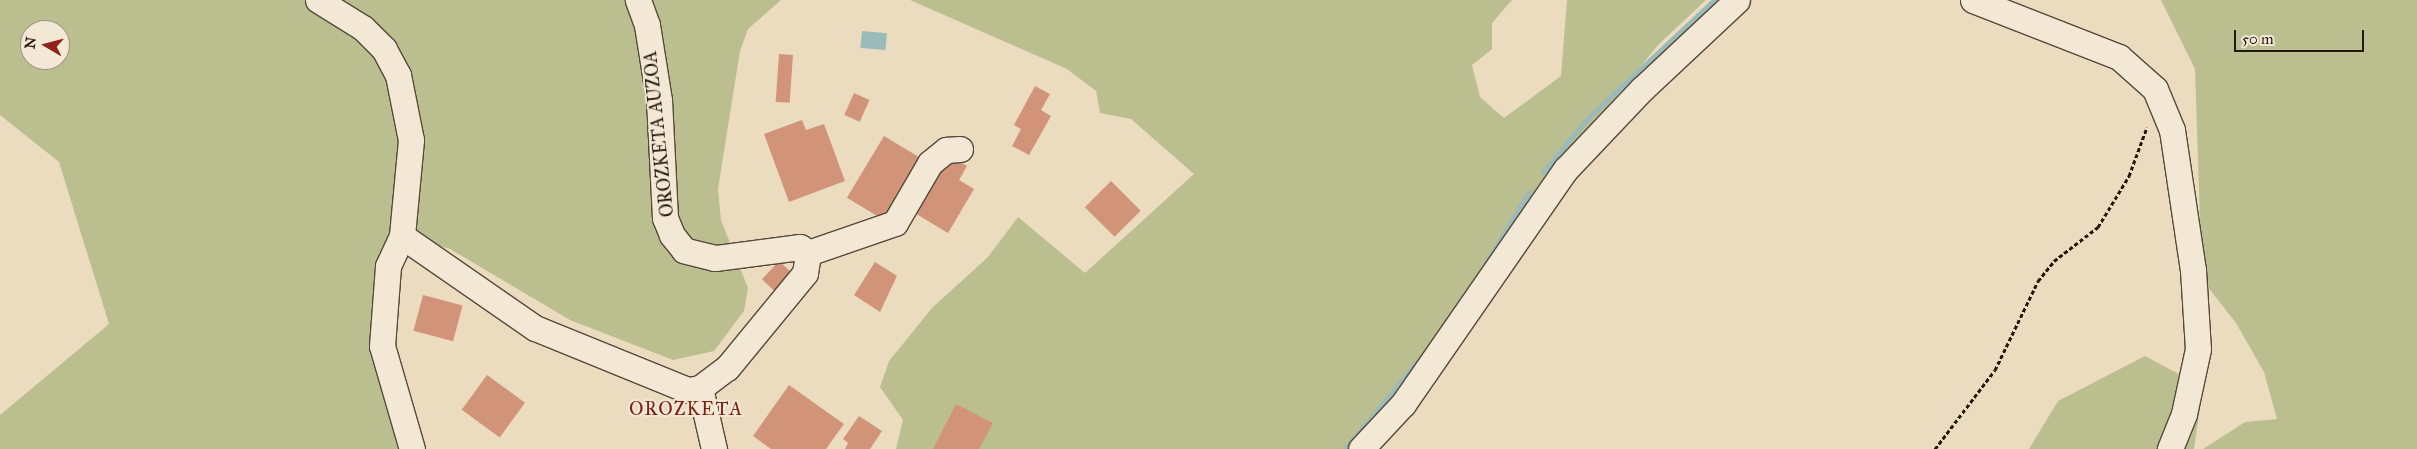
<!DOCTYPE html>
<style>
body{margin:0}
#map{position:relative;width:2417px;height:449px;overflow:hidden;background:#ebdcbf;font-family:"IM FELL Great Primer",serif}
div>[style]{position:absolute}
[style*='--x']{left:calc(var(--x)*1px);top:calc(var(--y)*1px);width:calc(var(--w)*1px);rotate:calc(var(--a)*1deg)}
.green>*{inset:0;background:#bbbf90}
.water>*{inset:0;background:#9bbaba;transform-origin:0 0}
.stream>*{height:5px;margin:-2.5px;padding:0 2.5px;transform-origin:2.5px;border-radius:2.5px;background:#9bbaba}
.building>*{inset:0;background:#d19478;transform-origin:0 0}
.path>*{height:3px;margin-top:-1.5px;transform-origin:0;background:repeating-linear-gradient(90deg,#23180d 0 4px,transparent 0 6.5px)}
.roads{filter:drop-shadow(1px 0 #55493a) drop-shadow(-1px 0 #55493a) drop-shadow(0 1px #55493a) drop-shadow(0 -1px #55493a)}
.minor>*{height:25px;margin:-12.5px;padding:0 12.5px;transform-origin:12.5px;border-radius:12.5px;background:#f2e8d5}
span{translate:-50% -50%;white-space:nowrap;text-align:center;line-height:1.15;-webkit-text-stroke:4px #f2e8d5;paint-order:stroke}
.street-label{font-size:18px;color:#23180d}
.neighbourhood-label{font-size:19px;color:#7a1f14;letter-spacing:1px}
.north{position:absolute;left:20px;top:20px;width:50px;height:50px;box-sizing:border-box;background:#f2e8d5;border:1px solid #9f9585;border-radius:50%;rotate:278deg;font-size:14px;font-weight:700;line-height:20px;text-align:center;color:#23180d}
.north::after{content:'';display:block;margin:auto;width:18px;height:22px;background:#8f2418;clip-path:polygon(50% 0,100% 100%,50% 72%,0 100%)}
.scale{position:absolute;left:2234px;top:30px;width:130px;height:22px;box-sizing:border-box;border:2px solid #23180d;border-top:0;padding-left:6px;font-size:15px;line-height:18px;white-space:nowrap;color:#23180d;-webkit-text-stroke:4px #f2e8d5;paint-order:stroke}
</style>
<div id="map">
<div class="green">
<i style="clip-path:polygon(evenodd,0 0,781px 0,748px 29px,740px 51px,718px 189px,721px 220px,748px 288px,744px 311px,714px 351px,673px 360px,570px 320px,450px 249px,396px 233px,385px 311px,418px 449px,0 449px,0 415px,109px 324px,59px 162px,0 115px,0 0,30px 30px,60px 30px,60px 60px,30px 60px,30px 30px)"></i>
<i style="clip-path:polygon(910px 0,1512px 0,1492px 23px,1492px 49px,1472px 65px,1480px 97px,1504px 118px,1561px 76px,1567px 0,1706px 0,1658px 45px,1523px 213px,1356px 449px,896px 449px,903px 420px,880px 387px,889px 361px,932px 308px,988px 257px,1018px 217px,1085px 273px,1194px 174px,1131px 119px,1100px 113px,1096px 91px,1067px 69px)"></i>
<i style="clip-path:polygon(2161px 0,2417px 0,2417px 449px,2203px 449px,2245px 422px,2277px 419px,2264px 372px,2236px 323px,2193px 268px,2200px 221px,2195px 69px)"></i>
<i style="clip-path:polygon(2145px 356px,2203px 387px,2194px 449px,2029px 449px,2058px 401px)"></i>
</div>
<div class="water">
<i style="left:862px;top:31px;width:25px;height:17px;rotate:5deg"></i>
</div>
<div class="stream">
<i style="--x:1543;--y:172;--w:70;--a:-50.2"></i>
<i style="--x:1588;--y:118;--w:173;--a:-43.1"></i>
<i style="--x:1483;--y:268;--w:89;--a:-58.8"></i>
<i style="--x:1345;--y:449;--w:119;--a:-50.4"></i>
</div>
<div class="building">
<i style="left:779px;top:54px;width:14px;height:48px;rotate:4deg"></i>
<i style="clip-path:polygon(1035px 86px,1050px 94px,1041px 110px,1051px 116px,1029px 155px,1012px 146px,1021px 129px,1014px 125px)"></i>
<i style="left:854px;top:93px;width:17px;height:24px;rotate:24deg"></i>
<i style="clip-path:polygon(802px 120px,806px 130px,824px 124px,845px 181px,789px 202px,764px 134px)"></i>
<i style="left:884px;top:136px;width:48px;height:72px;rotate:31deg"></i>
<i style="clip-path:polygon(947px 154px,967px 166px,959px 180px,974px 189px,948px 233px,913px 212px)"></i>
<i style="left:1111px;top:181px;width:42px;height:37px;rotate:45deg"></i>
<i style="left:779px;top:261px;width:19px;height:25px;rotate:43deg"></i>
<i style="clip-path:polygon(875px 262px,897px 276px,880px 312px,854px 295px)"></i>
<i style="left:423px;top:295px;width:41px;height:37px;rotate:15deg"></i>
<i style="left:487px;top:375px;width:47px;height:43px;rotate:36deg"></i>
<i style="clip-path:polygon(789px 385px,844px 424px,826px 449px,771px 449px,753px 436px)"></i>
<i style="clip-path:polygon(956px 404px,993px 423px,979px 449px,933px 449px)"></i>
<i style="clip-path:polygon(859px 416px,882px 431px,870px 449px,845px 449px,848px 443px,843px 439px)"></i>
</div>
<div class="path">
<i style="--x:1935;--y:449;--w:99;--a:-52.8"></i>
<i style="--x:1995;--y:370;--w:99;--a:-64.2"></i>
<i style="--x:2038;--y:281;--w:26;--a:-51"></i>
<i style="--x:2054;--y:261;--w:56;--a:-37.7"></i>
<i style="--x:2098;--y:227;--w:60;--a:-58.7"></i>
<i style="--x:2129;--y:176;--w:52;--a:-69.8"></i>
</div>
<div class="roads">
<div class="minor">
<i style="--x:318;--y:0;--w:53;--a:31.9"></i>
<i style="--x:363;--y:28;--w:30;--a:45"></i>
<i style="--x:384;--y:49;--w:30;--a:62"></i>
<i style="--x:398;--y:75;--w:66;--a:78.7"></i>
<i style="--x:411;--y:140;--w:96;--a:95.4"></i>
<i style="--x:1973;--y:0;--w:157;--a:21.3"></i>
<i style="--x:2119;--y:57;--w:48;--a:41.6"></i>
<i style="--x:2155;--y:89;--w:44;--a:67.5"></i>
<i style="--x:2172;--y:130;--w:142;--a:81.5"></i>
<i style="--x:2193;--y:270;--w:79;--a:86.4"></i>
<i style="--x:2198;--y:349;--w:66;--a:102.2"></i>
<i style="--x:2184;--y:414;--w:38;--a:112"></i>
<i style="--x:808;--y:253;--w:92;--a:-19"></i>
<i style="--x:895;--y:223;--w:69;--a:-59.7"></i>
<i style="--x:930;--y:163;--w:21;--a:-39"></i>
<i style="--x:946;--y:150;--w:14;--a:-4"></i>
<i style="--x:700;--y:388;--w:63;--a:77.1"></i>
<i style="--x:412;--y:449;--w:107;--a:-106.2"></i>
<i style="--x:382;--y:346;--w:80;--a:-85.7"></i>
<i style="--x:388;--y:266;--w:33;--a:-65"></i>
<i style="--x:402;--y:236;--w:162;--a:34.7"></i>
<i style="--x:535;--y:328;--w:165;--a:22.1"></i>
<i style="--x:688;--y:390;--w:12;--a:-9"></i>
<i style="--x:700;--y:388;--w:34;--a:-37"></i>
<i style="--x:727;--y:368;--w:123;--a:-50.6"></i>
<i style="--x:805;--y:273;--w:20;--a:-81"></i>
<i style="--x:808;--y:253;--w:10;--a:-143"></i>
<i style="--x:800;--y:247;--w:86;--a:172.6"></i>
<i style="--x:715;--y:258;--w:32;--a:-166"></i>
<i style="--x:684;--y:250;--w:19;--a:-129"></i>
<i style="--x:672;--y:235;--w:18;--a:-112"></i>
<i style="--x:665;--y:218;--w:118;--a:-92.9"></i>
<i style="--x:659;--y:100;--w:76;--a:-99.1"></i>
<i style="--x:647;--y:25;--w:27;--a:-110"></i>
<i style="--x:1361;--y:449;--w:62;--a:-47"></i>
<i style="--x:1403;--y:404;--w:286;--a:-55.3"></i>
<i style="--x:1566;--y:169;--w:110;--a:-46.5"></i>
<i style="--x:1642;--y:89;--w:130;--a:-43.1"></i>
</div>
</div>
<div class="street-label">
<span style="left:659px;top:134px;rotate:-96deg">OROZKETA AUZOA</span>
</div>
<div class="neighbourhood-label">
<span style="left:686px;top:409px">OROZKETA</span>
</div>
<div class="north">N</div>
<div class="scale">50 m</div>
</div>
